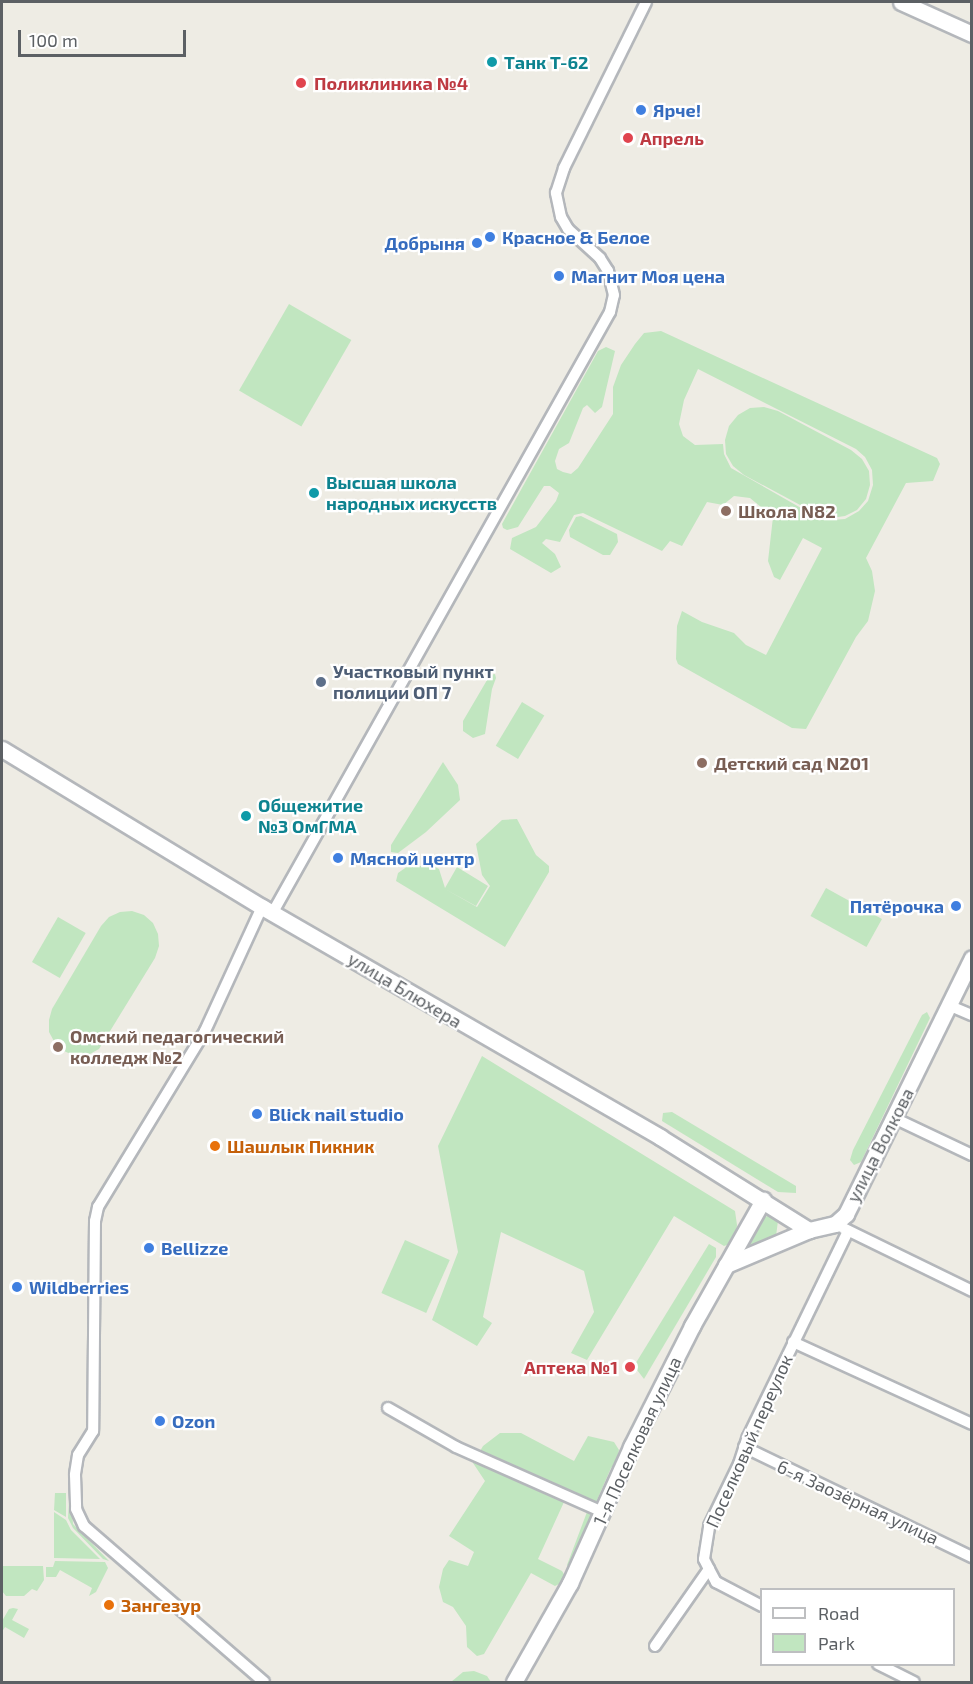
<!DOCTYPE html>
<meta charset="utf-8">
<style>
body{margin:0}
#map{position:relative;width:973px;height:1684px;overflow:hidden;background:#eeece4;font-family:"Exo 2",sans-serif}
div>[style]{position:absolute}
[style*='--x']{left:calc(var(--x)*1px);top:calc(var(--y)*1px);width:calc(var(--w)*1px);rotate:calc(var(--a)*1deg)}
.green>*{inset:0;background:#c1e6c0;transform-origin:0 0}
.roads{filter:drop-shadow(2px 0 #b4b7bb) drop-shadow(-2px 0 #b4b7bb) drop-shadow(0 2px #b4b7bb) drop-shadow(0 -2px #b4b7bb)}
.street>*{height:10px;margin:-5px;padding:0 5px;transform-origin:5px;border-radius:5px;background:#fff}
.secondary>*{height:15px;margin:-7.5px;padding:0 7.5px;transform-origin:7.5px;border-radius:7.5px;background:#fff}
.dots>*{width:16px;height:16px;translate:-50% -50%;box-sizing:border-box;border:3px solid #fff;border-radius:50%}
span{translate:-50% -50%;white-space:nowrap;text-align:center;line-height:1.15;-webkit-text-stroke:4.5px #fff;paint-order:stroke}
.culture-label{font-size:18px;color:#0d838f;font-weight:700}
.left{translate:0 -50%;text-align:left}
.health-label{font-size:18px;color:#be3a42;font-weight:700}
.right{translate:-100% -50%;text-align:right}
.shop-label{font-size:18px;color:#366cbe;font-weight:700}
.education-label{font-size:18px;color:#785e54;font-weight:700}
.service-label{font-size:18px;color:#4e5e75;font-weight:700}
.street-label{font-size:18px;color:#5c6064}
.food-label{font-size:18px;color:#c56008;font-weight:700}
.frame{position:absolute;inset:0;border:3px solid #5c6064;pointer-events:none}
.legend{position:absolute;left:760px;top:1588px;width:195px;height:78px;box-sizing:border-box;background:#fff;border:2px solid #bebfc1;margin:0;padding:8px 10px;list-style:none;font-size:18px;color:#5c6064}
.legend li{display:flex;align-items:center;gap:12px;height:30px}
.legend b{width:30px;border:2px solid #bebfc1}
.scale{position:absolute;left:18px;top:30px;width:168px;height:27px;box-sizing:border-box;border:3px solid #5c6064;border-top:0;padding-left:8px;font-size:18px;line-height:21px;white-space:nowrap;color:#5c6064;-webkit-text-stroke:4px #fff;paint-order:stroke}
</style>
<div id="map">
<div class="green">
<i style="left:289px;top:304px;width:72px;height:100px;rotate:30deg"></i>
<i style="clip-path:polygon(evenodd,661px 331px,937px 458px,940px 464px,933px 481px,906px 483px,866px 558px,872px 571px,875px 591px,868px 621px,856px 637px,806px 729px,792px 728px,678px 664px,676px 659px,677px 626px,682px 611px,702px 622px,734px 633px,746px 645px,766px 655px,822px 548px,803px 538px,780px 580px,774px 577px,768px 561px,773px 517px,750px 498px,734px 496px,723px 505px,707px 502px,682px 546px,670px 541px,662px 551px,583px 513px,574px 515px,560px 542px,546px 539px,542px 543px,555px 554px,561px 567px,551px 573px,510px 549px,512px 538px,536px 527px,556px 501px,559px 493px,550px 486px,544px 486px,518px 527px,507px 530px,503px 528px,502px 524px,598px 351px,606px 347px,615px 351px,602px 407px,595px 413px,587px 405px,583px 408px,569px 443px,559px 449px,555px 461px,557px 469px,563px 472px,571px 474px,578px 468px,613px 414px,613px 387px,621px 365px,635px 344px,644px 333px,661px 331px,698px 369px,856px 449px,865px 457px,872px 470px,873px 485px,868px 501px,859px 511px,845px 519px,832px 520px,815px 516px,731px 468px,724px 454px,723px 444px,695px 445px,683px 436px,679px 424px,684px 400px,698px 369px)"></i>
<i style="clip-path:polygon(764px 407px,778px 411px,851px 450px,862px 459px,869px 471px,870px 485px,866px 499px,857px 510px,845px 516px,831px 518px,817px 514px,744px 475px,733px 466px,726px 454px,725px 440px,729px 426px,738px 415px,750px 408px)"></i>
<i style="clip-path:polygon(581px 516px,617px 534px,618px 542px,610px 555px,603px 555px,570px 537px,569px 530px,576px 517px)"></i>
<i style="clip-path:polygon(495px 674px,496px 678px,492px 689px,485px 734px,473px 738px,463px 731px,463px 721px,490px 675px)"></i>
<i style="left:522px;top:702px;width:26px;height:51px;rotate:31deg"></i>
<i style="clip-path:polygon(443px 762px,458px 785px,460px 800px,426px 832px,398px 853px,391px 852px,391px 845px)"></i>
<i style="clip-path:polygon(517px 819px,536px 855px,549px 866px,549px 872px,505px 947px,396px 881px,398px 873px,408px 866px,433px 866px,439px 869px,445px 888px,457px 867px,488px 886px,476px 906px,445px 889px,477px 907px,490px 886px,482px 875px,476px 844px,502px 820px)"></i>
<i style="left:826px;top:888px;width:64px;height:32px;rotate:29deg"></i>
<i style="clip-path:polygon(132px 911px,144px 915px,153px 923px,158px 934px,159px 946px,155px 958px,99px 1049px,88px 1055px,75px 1056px,64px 1051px,55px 1043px,49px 1032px,49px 1020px,52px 1009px,101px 926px,109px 917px,120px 912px)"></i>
<i style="left:58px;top:917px;width:32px;height:52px;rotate:30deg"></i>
<i style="clip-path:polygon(927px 1012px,930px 1018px,861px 1162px,854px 1165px,850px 1160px,853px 1150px,922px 1015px)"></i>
<i style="clip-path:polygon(482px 1056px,735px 1211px,737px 1225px,735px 1242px,724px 1246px,674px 1216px,587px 1360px,571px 1353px,594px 1312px,584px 1271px,501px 1232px,483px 1317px,492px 1323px,477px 1346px,432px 1320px,458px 1252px,438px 1146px)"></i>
<i style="clip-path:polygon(672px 1112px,796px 1186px,796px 1193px,778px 1192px,662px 1121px,663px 1113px)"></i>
<i style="clip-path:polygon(770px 1215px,778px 1221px,776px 1236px,753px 1246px,748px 1244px,765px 1217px)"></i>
<i style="left:405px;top:1240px;width:49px;height:58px;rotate:24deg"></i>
<i style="clip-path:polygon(709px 1244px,716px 1248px,716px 1257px,644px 1379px,634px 1366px)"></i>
<i style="clip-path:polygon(500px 1433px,521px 1433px,574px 1461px,588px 1436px,614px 1442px,619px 1450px,616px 1463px,611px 1468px,597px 1500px,595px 1519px,569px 1569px,567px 1565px,587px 1512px,564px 1502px,538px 1559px,562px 1571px,565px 1576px,561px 1583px,555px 1586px,531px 1573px,484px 1654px,477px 1656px,467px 1647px,466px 1626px,453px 1607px,443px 1602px,439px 1587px,443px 1569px,449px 1560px,468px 1566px,474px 1552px,449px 1536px,485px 1481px,473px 1463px,483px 1446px)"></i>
<i style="clip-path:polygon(70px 1484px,73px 1524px,109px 1561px,103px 1559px,73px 1528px,68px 1518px)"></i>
<i style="clip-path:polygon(55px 1493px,66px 1493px,66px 1517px,54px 1510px)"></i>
<i style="clip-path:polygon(54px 1512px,66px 1520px,71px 1530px,100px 1559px,54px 1558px)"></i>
<i style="clip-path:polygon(55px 1561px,105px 1562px,108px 1568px,96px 1592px,89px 1596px,92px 1588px,60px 1570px,56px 1577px,46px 1577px,46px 1567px,53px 1567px)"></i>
<i style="clip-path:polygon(2px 1566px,43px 1566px,44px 1580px,37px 1591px,32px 1589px,24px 1596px,6px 1596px,2px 1591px)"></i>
<i style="clip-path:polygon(13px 1608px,18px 1609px,12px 1620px,29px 1629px,24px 1638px,5px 1627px,2px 1632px,2px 1621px,9px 1609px)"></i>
<i style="clip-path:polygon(474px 1671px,487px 1676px,491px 1682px,451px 1682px,463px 1672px)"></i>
</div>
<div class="roads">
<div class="street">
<i style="--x:262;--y:907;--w:136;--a:114.7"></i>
<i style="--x:205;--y:1031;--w:206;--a:121.3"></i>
<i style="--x:98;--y:1207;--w:14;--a:102"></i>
<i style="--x:95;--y:1221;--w:210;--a:90.5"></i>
<i style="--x:93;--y:1431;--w:28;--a:122"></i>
<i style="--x:78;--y:1455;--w:20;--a:99"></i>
<i style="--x:75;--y:1475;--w:34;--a:88"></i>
<i style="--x:76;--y:1509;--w:19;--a:65"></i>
<i style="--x:84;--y:1526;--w:238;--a:40.9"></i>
<i style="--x:273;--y:912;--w:688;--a:-60.68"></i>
<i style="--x:610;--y:312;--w:17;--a:-77"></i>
<i style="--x:614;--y:295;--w:25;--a:-104"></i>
<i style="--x:608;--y:271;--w:15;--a:-122"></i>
<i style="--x:600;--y:258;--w:43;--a:-137.8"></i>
<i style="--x:568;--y:229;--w:14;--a:-120"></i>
<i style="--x:561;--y:217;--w:25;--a:-102"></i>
<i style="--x:556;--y:193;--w:26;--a:-72"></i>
<i style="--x:564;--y:168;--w:185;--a:-63.7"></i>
<i style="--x:948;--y:1005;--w:26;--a:23"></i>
<i style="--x:894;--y:1118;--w:86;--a:25.4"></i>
<i style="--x:843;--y:1228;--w:144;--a:26"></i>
<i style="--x:793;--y:1342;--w:197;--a:24.6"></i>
<i style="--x:388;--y:1408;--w:78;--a:29.8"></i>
<i style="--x:456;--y:1447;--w:161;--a:23.9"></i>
<i style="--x:744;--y:1447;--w:253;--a:25.8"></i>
<i style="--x:709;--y:1569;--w:15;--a:62"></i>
<i style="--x:716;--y:1582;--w:52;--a:27.6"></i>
<i style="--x:655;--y:1646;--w:94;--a:-55"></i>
<i style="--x:709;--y:1569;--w:11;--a:-117"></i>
<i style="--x:704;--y:1559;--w:33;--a:-81"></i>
<i style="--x:709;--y:1526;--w:69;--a:-64.2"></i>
<i style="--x:739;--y:1464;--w:28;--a:-72"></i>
<i style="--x:748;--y:1437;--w:229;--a:-64.1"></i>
<i style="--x:878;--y:1664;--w:40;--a:26.6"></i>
</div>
<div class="secondary">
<i style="--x:901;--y:2;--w:78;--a:24.3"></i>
<i style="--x:2;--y:749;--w:304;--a:31.3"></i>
<i style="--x:262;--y:907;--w:460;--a:30"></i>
<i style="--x:660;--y:1137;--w:176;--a:32"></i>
<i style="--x:726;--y:1265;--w:90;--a:-22.9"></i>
<i style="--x:809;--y:1230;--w:27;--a:-13"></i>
<i style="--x:835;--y:1224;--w:15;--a:-42"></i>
<i style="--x:846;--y:1214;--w:285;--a:-63.8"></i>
<i style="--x:514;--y:1682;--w:114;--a:-60.5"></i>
<i style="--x:570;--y:1583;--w:149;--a:-65.8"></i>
<i style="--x:631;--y:1447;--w:136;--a:-63.2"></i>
<i style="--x:692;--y:1326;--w:145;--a:-60.6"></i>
</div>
</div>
<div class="dots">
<i style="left:492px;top:62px;background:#0f9aa8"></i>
<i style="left:301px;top:83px;background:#e0444e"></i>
<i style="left:641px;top:110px;background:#3f7fe0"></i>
<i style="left:628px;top:138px;background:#e0444e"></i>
<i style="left:490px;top:237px;background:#3f7fe0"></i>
<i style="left:477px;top:243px;background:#3f7fe0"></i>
<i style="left:559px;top:276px;background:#3f7fe0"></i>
<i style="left:314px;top:493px;background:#0f9aa8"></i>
<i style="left:726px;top:511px;background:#8d6e63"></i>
<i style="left:321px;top:682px;background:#5c6f8a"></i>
<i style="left:702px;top:763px;background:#8d6e63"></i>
<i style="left:246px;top:816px;background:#0f9aa8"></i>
<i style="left:338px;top:858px;background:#3f7fe0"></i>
<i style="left:956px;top:906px;background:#3f7fe0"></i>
<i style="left:58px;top:1047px;background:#8d6e63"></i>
<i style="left:257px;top:1114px;background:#3f7fe0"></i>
<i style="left:215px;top:1146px;background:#e8710a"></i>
<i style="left:149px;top:1248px;background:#3f7fe0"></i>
<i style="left:17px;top:1287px;background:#3f7fe0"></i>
<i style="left:630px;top:1367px;background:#e0444e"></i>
<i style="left:160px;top:1421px;background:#3f7fe0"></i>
<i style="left:109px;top:1605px;background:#e8710a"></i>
</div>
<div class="culture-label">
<span class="left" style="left:504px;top:62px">Танк Т-62</span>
<span class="left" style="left:326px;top:493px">Высшая школа<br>народных искусств</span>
<span class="left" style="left:258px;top:816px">Общежитие<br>№3 ОмГМА</span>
</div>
<div class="health-label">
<span class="left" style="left:314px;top:83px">Поликлиника №4</span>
<span class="left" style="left:640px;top:138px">Апрель</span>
<span class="right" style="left:618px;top:1367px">Аптека №1</span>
</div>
<div class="shop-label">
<span class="left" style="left:653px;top:110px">Ярче!</span>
<span class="left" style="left:502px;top:237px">Красное &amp; Белое</span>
<span class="right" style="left:465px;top:243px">Добрыня</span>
<span class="left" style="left:571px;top:276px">Магнит Моя цена</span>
<span class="left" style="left:350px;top:858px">Мясной центр</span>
<span class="right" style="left:944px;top:906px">Пятёрочка</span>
<span class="left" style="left:269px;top:1114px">Blick nail studio</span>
<span class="left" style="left:161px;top:1248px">Bellizze</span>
<span class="left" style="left:29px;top:1287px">Wildberries</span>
<span class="left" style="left:172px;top:1421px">Ozon</span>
</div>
<div class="education-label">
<span class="left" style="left:738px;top:511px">Школа N82</span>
<span class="left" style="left:714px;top:763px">Детский сад N201</span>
<span class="left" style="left:70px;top:1047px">Омский педагогический<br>колледж №2</span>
</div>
<div class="service-label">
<span class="left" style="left:333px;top:682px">Участковый пункт<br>полиции ОП 7</span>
</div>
<div class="street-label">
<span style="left:405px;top:990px;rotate:31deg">улица Блюхера</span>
<span style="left:880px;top:1145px;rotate:-63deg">улица Волкова</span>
<span style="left:637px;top:1441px;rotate:-65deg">1-я Поселковая улица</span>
<span style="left:749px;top:1441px;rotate:-66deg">Поселковый переулок</span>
<span style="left:858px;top:1502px;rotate:25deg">6-я Заозёрная улица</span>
</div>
<div class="food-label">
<span class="left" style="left:227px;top:1146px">Шашлык Пикник</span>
<span class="left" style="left:121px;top:1605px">Зангезур</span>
</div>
<div class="frame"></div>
<ul class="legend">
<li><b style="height:8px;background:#fff"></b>Road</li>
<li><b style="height:16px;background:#c1e6c0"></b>Park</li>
</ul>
<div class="scale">100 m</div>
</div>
